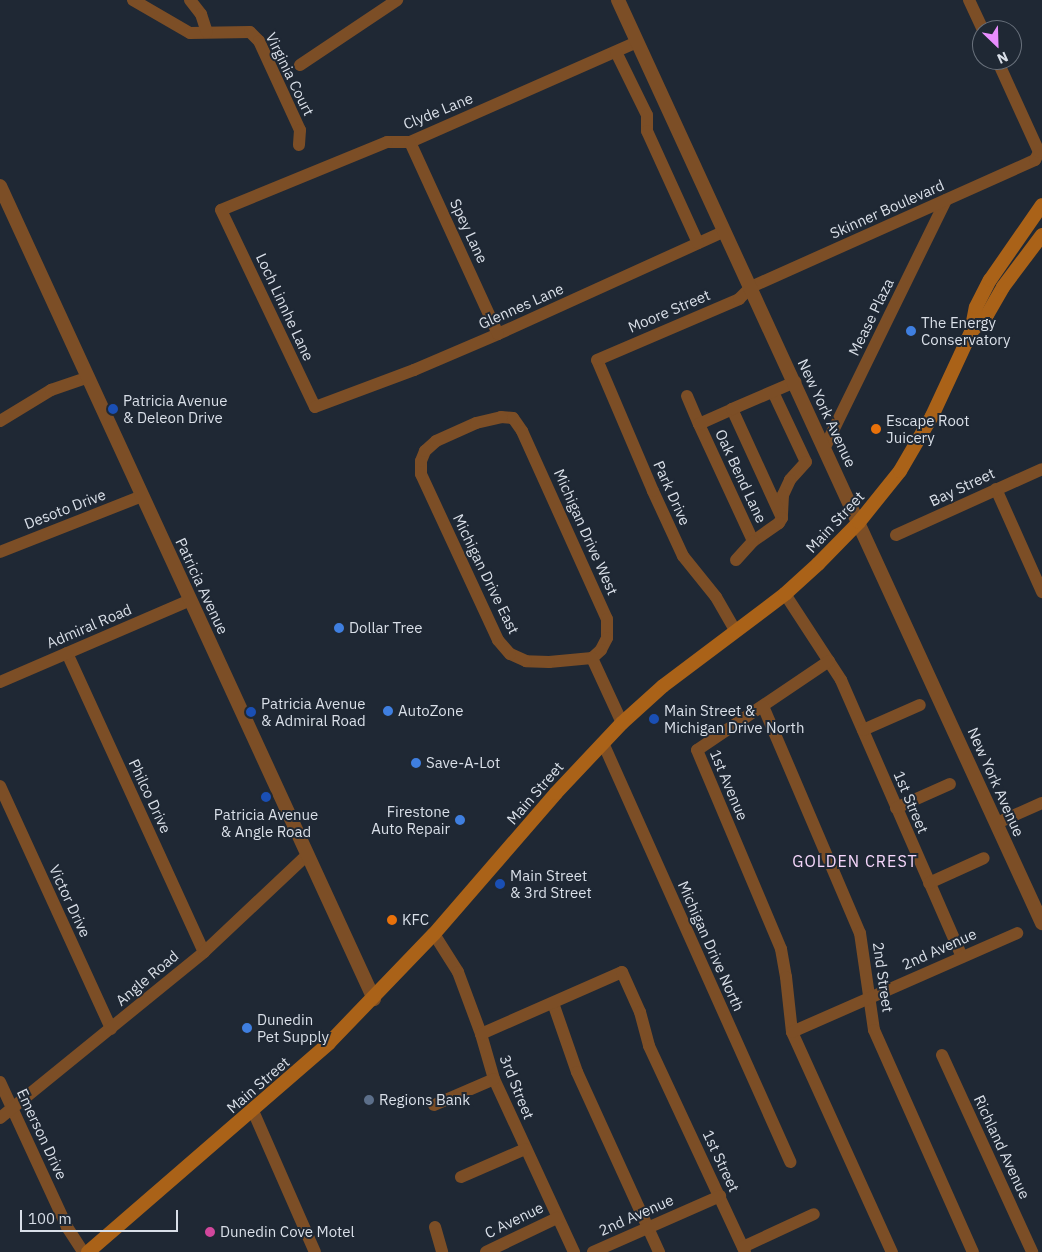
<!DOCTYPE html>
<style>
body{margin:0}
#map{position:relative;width:1042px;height:1252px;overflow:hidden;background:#1f2834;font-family:"IBM Plex Sans",sans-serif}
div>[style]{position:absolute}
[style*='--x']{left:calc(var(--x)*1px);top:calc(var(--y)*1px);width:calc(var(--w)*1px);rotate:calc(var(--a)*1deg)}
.minor>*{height:12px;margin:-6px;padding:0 6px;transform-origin:6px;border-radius:6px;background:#7c4e26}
.tertiary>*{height:14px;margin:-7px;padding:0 7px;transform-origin:7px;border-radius:7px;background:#7c4e26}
.secondary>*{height:14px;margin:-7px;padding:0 7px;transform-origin:7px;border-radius:7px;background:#aa6218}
.dots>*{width:14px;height:14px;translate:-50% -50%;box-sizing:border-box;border:2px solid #1f2834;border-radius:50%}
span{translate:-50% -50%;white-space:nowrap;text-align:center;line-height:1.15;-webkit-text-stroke:4px #1f2834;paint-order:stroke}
.street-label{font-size:15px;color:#d9dfe8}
.poi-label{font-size:15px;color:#d9dfe8}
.left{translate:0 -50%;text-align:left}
.right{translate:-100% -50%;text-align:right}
.neighbourhood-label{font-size:16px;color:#f6d7fc;letter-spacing:1px}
.north{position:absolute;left:972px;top:20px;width:50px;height:50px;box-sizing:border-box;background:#1f2834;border:1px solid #69717c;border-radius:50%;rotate:156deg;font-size:14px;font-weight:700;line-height:20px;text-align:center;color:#d9dfe8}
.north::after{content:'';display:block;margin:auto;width:18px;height:22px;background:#e98dfe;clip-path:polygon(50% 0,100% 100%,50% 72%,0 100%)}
.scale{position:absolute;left:20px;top:1210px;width:158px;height:22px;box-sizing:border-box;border:2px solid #d9dfe8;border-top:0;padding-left:6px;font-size:15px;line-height:18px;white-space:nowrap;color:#d9dfe8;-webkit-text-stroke:4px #1f2834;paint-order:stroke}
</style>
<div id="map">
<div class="minor">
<i style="--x:133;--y:0;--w:66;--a:30.1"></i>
<i style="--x:190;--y:33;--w:60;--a:-1"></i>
<i style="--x:250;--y:32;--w:13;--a:45"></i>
<i style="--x:259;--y:41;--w:98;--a:65.3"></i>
<i style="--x:300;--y:130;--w:15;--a:94"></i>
<i style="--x:190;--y:0;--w:18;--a:52"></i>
<i style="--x:201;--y:14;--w:19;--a:72"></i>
<i style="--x:969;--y:0;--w:33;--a:65"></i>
<i style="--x:637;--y:42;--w:248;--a:156.2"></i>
<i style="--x:410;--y:142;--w:23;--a:180"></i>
<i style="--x:387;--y:142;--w:179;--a:157.7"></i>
<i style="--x:221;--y:210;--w:218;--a:64.5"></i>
<i style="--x:315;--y:407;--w:106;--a:-20.5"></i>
<i style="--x:414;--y:370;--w:91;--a:-23.2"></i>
<i style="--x:498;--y:334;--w:249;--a:-24.4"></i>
<i style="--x:616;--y:52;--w:70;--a:63.8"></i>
<i style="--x:647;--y:115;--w:16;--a:90"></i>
<i style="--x:647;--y:131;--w:123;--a:65.5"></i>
<i style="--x:300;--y:65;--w:117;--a:-33.8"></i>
<i style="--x:410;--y:142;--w:211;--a:65.4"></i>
<i style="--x:773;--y:392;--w:77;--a:64.8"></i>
<i style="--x:806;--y:462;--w:24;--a:132"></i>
<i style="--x:790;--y:480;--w:17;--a:115"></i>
<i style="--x:783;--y:495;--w:22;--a:93"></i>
<i style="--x:687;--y:396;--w:30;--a:67"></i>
<i style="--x:732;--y:409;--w:120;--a:65.4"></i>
<i style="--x:782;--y:518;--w:6;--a:121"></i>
<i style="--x:779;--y:523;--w:32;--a:145"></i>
<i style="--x:753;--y:541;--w:129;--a:-114.8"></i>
<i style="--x:699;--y:424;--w:36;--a:-24"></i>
<i style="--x:732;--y:409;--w:69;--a:-23.2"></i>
<i style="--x:501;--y:417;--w:12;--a:5"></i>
<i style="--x:513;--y:418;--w:16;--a:55"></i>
<i style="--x:522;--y:431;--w:206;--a:65.7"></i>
<i style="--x:607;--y:619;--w:19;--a:90"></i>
<i style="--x:607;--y:638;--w:13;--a:117"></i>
<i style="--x:601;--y:650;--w:12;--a:138"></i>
<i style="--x:592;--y:658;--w:43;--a:174.7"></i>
<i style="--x:549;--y:662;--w:23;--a:-178"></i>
<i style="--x:526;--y:661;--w:17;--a:-156"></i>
<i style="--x:510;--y:654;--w:18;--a:-131"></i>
<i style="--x:498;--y:640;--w:183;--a:-114.9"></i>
<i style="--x:421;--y:474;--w:13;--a:-90"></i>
<i style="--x:421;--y:461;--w:11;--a:-68"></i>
<i style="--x:425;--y:451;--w:15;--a:-42"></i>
<i style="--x:436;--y:441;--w:44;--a:-24.2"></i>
<i style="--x:476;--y:423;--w:26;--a:-13"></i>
<i style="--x:0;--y:421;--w:60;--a:-31.3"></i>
<i style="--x:51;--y:390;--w:39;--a:-19"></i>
<i style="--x:825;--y:447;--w:275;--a:-63.9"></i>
<i style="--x:996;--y:489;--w:113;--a:65.9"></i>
<i style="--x:896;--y:535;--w:160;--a:-24.3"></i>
<i style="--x:0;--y:552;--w:153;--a:-21.5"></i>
<i style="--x:736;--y:560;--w:25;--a:-48"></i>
<i style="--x:785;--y:594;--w:103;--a:56.9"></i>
<i style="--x:841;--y:680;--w:302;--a:66.4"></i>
<i style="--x:735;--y:630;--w:38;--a:-120"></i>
<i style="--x:716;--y:597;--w:53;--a:-128.8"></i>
<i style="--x:683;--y:556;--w:72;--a:-114.8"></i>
<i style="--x:653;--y:491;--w:142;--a:-113.1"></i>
<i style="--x:597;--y:360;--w:155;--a:-23.2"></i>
<i style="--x:739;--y:299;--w:17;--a:-45"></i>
<i style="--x:751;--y:287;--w:311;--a:-24.1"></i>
<i style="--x:1035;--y:160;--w:9;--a:-63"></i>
<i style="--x:1039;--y:152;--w:101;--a:-114.5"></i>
<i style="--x:67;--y:653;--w:329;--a:65.4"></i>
<i style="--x:592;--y:658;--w:72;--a:65.2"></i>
<i style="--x:829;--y:661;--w:159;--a:146"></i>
<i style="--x:697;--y:750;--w:216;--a:67.1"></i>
<i style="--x:781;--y:949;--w:28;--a:80"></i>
<i style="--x:786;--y:977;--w:55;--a:83.8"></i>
<i style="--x:792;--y:1032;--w:242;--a:65.6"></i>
<i style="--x:0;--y:682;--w:207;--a:-23.3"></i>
<i style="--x:763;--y:706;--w:247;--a:66.9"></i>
<i style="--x:860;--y:933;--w:98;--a:81.8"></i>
<i style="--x:874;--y:1030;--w:243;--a:66"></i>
<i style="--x:863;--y:730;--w:62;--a:-23.7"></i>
<i style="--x:603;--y:743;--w:459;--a:65.9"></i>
<i style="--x:0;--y:786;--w:267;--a:65.4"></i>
<i style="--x:896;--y:808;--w:59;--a:-24"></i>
<i style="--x:997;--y:823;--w:49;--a:-24"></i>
<i style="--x:929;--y:883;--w:60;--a:-24.4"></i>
<i style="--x:434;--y:934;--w:45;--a:57.7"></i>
<i style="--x:458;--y:972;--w:66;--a:69.6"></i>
<i style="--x:481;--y:1034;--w:47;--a:73.9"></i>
<i style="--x:494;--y:1079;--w:191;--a:65.2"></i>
<i style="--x:553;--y:1003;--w:73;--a:70.8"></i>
<i style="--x:577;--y:1072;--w:198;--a:65.5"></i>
<i style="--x:792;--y:1032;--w:246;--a:-23.7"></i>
<i style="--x:481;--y:1034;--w:154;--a:-23.7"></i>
<i style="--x:622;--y:972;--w:44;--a:65.8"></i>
<i style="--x:640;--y:1012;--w:35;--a:75"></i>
<i style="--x:649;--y:1046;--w:227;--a:65"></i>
<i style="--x:942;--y:1055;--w:217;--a:65.4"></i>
<i style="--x:0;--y:1082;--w:160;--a:65.2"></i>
<i style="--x:67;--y:1227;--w:30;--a:57"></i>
<i style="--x:434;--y:1105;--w:65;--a:-23.4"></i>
<i style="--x:253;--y:1111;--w:154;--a:66.3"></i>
<i style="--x:0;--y:1118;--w:263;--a:-39.1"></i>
<i style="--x:204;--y:952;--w:141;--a:-43.3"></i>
<i style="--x:461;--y:1177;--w:70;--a:-23.6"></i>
<i style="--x:435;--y:1227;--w:26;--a:74"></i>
<i style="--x:743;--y:1247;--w:78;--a:-24.9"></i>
<i style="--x:486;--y:1252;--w:79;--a:-25.6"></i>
<i style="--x:593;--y:1252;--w:139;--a:-23.8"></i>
</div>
<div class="tertiary">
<i style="--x:618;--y:0;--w:1016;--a:65.33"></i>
<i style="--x:0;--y:186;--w:895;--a:65.3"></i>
</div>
<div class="secondary">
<i style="--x:972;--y:331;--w:22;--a:-47"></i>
<i style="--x:987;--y:315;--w:32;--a:-60"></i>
<i style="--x:1003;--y:287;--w:65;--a:-53.1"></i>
<i style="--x:88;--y:1252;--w:319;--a:-40.9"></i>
<i style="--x:329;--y:1043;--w:151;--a:-46.1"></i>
<i style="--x:434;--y:934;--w:186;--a:-49.1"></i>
<i style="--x:556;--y:793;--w:96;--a:-46.7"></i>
<i style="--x:622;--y:723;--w:55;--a:-42.1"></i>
<i style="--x:663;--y:686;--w:153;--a:-37"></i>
<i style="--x:785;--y:594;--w:45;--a:-42.3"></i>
<i style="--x:818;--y:564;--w:59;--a:-45.7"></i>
<i style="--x:859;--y:522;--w:65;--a:-51.2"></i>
<i style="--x:900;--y:471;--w:64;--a:-59.8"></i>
<i style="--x:932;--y:416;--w:93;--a:-65.1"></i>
<i style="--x:971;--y:332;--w:25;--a:-79"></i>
<i style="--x:976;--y:307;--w:30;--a:-63"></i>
<i style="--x:990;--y:280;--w:91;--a:-55.3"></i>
</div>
<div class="dots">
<i style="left:911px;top:331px;background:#3f7fe0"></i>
<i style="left:113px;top:409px;background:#1a4fb4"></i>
<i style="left:876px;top:429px;background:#e8710a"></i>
<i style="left:339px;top:628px;background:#3f7fe0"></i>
<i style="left:388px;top:711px;background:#3f7fe0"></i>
<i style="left:251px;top:712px;background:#1a4fb4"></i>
<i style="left:654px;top:719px;background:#1a4fb4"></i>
<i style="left:416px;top:763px;background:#3f7fe0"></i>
<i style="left:266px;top:797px;background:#1a4fb4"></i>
<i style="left:460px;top:820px;background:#3f7fe0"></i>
<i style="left:500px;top:884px;background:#1a4fb4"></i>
<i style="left:392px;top:920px;background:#e8710a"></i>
<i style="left:247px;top:1028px;background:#3f7fe0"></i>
<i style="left:369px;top:1100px;background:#5c6f8a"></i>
<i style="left:210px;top:1232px;background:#d1479c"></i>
</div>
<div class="street-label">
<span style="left:290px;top:74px;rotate:64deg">Virginia Court</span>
<span style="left:438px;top:111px;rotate:-22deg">Clyde Lane</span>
<span style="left:887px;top:209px;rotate:-24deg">Skinner Boulevard</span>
<span style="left:469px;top:231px;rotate:65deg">Spey Lane</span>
<span style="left:521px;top:306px;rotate:-24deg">Glennes Lane</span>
<span style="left:285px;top:307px;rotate:65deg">Loch Linnhe Lane</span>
<span style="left:669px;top:311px;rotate:-23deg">Moore Street</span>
<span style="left:871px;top:317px;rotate:-64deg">Mease Plaza</span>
<span style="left:827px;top:413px;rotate:65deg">New York Avenue</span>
<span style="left:741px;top:476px;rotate:65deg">Oak Bend Lane</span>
<span style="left:962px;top:487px;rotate:-25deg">Bay Street</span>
<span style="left:672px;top:493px;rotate:66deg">Park Drive</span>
<span style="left:65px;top:509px;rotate:-21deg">Desoto Drive</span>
<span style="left:835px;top:522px;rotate:-47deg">Main Street</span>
<span style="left:586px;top:532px;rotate:66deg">Michigan Drive West</span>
<span style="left:486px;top:574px;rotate:64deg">Michigan Drive East</span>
<span style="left:202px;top:586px;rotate:65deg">Patricia Avenue</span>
<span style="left:89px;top:626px;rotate:-23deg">Admiral Road</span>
<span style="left:996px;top:782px;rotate:66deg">New York Avenue</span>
<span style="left:729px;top:785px;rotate:67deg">1st Avenue</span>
<span style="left:535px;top:793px;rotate:-49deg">Main Street</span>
<span style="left:150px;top:796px;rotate:65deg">Philco Drive</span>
<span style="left:911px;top:802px;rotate:67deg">1st Street</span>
<span style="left:70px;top:901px;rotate:65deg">Victor Drive</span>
<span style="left:711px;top:946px;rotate:66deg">Michigan Drive North</span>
<span style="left:939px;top:949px;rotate:-24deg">2nd Avenue</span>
<span style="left:883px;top:977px;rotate:82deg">2nd Street</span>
<span style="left:147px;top:978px;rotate:-40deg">Angle Road</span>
<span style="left:258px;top:1085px;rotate:-41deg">Main Street</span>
<span style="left:517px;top:1087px;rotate:68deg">3rd Street</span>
<span style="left:42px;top:1134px;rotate:65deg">Emerson Drive</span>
<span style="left:1002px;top:1147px;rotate:65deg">Richland Avenue</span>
<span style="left:721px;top:1161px;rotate:65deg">1st Street</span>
<span style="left:636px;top:1215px;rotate:-24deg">2nd Avenue</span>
<span style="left:514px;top:1220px;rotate:-26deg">C Avenue</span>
</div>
<div class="poi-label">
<span class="left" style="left:921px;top:331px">The Energy<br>Conservatory</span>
<span class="left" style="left:123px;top:409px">Patricia Avenue<br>&amp; Deleon Drive</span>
<span class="left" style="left:886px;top:429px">Escape Root<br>Juicery</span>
<span class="left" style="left:349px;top:628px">Dollar Tree</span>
<span class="left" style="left:261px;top:712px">Patricia Avenue<br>&amp; Admiral Road</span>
<span class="left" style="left:664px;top:719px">Main Street &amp;<br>Michigan Drive North</span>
<span class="left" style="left:398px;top:711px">AutoZone</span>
<span class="left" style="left:426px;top:763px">Save-A-Lot</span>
<span class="right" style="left:450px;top:820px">Firestone<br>Auto Repair</span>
<span style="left:266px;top:823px">Patricia Avenue<br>&amp; Angle Road</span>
<span class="left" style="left:510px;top:884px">Main Street<br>&amp; 3rd Street</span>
<span class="left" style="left:402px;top:920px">KFC</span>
<span class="left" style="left:257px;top:1028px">Dunedin<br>Pet Supply</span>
<span class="left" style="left:379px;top:1100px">Regions Bank</span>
<span class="left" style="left:220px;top:1232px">Dunedin Cove Motel</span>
</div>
<div class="neighbourhood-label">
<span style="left:855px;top:861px">GOLDEN CREST</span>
</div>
<div class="north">N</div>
<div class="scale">100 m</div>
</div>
